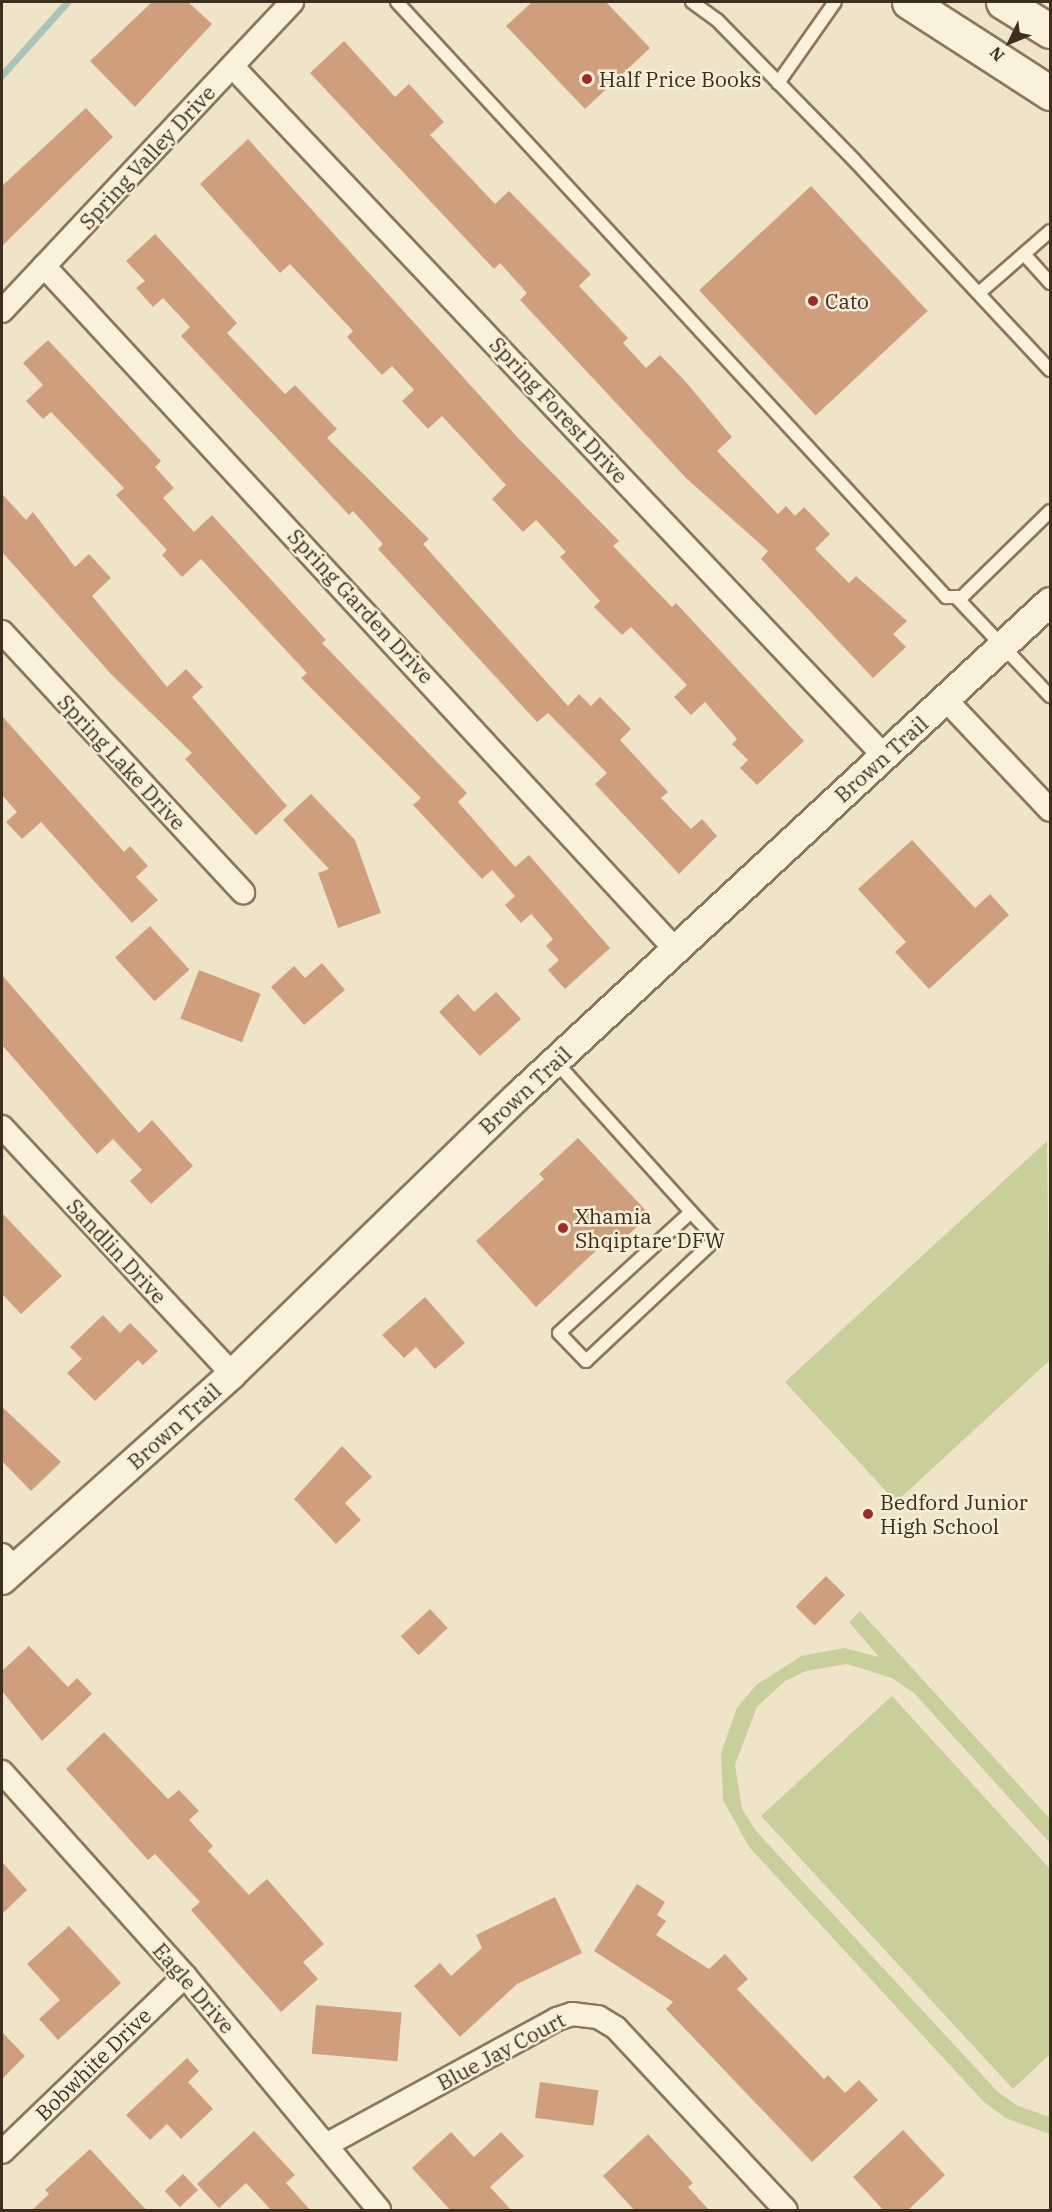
<!DOCTYPE html>
<style>
body{margin:0}
#map{position:relative;width:1052px;height:2212px;overflow:hidden;background:#f0e4c8;font-family:"IBM Plex Serif",serif}
div>[style]{position:absolute}
[style*='--x']{left:calc(var(--x)*1px);top:calc(var(--y)*1px);width:calc(var(--w)*1px);rotate:calc(var(--a)*1deg)}
.green>*{inset:0;background:#c9cf9b}
.stream>*{height:7px;margin:-3.5px;padding:0 3.5px;transform-origin:3.5px;border-radius:3.5px;background:#a9c4bc}
.building>*{inset:0;background:#cf9f7d;transform-origin:0 0}
.roads{filter:drop-shadow(2px 0 #8d765c) drop-shadow(-2px 0 #8d765c) drop-shadow(0 2px #8d765c) drop-shadow(0 -2px #8d765c)}
.service>*{height:12px;margin:-6px;padding:0 6px;transform-origin:6px;border-radius:6px;background:#faf1dc}
.minor>*{height:22px;margin:-11px;padding:0 11px;transform-origin:11px;border-radius:11px;background:#faf1dc}
.tertiary>*{height:28px;margin:-14px;padding:0 14px;transform-origin:14px;border-radius:14px;background:#faf1dc}
.secondary>*{height:33px;margin:-16.5px;padding:0 16.5px;transform-origin:16.5px;border-radius:16.5px;background:#faf1dc}
.dots>*{width:16px;height:16px;translate:-50% -50%;box-sizing:border-box;border:3px solid #f7eed8;border-radius:50%}
span{translate:-50% -50%;white-space:nowrap;text-align:center;line-height:1.15;-webkit-text-stroke:5px #f7eed8;paint-order:stroke}
.poi-label{font-size:21px;color:#3d2e20}
.left{translate:0 -50%;text-align:left}
.street-label{font-size:21px;color:#3d2e20}
.frame{position:absolute;inset:0;border:3px solid #3d2e20;pointer-events:none}
.north{position:absolute;left:980px;top:12px;width:60px;height:60px;-webkit-text-stroke:4px #f7eed8;paint-order:stroke;rotate:227deg;font-size:16px;font-weight:700;line-height:24px;text-align:center;color:#3d2e20}
.north::after{content:'';display:block;margin:auto;width:21px;height:27px;background:#3d2e20;clip-path:polygon(50% 0,100% 100%,50% 72%,0 100%)}
</style>
<div id="map">
<div class="green">
<i style="clip-path:polygon(1047px 1141px,1050px 1360px,896px 1502px,785px 1382px)"></i>
<i style="clip-path:polygon(860px 1611px,1050px 1819px,1050px 1843px,914px 1693px,892px 1678px,847px 1664px,806px 1671px,785px 1681px,757px 1707px,735px 1765px,742px 1809px,757px 1832px,998px 2092px,1018px 2106px,1050px 2117px,1050px 2134px,1005px 2118px,983px 2101px,749px 1847px,723px 1800px,721px 1753px,737px 1708px,756px 1685px,801px 1656px,844px 1648px,879px 1657px,849px 1622px)"></i>
<i style="clip-path:polygon(892px 1696px,1050px 1869px,1050px 2054px,1013px 2089px,761px 1816px)"></i>
</div>
<div class="stream">
<i style="--x:2;--y:75;--w:98;--a:-48.3"></i>
</div>
<div class="building">
<i style="clip-path:polygon(152px 2px,188px 2px,212px 24px,135px 107px,90px 61px)"></i>
<i style="clip-path:polygon(532px 2px,606px 2px,650px 48px,585px 109px,506px 26px)"></i>
<i style="clip-path:polygon(344px 41px,395px 97px,409px 84px,444px 122px,430px 135px,495px 204px,509px 191px,591px 274px,579px 286px,628px 338px,623px 343px,646px 368px,660px 355px,685px 381px,732px 437px,717px 451px,778px 514px,786px 506px,795px 516px,804px 507px,830px 534px,815px 549px,849px 583px,856px 576px,907px 621px,893px 634px,906px 647px,873px 678px,761px 559px,768px 551px,687px 479px,520px 300px,527px 293px,500px 263px,494px 269px,310px 73px)"></i>
<i style="clip-path:polygon(86px 108px,113px 137px,2px 246px,2px 186px)"></i>
<i style="clip-path:polygon(248px 139px,519px 439px,619px 541px,613px 546px,672px 607px,676px 603px,804px 741px,757px 785px,740px 768px,748px 760px,732px 744px,737px 739px,705px 702px,691px 715px,674px 697px,687px 685px,631px 627px,622px 635px,594px 607px,600px 601px,560px 557px,566px 552px,536px 520px,523px 532px,492px 499px,506px 485px,442px 416px,428px 429px,402px 401px,414px 390px,392px 366px,382px 375px,347px 337px,353px 331px,290px 264px,280px 273px,200px 184px)"></i>
<i style="left:811px;top:186px;width:171px;height:153px;rotate:47deg"></i>
<i style="clip-path:polygon(155px 234px,237px 323px,227px 333px,285px 394px,295px 385px,337px 429px,327px 438px,429px 539px,423px 544px,568px 706px,579px 694px,591px 706px,600px 697px,631px 729px,620px 740px,668px 792px,661px 798px,691px 829px,702px 819px,717px 836px,679px 874px,595px 784px,607px 773px,548px 713px,537px 722px,378px 549px,383px 544px,353px 511px,349px 515px,181px 336px,190px 327px,163px 298px,153px 307px,136px 288px,145px 281px,126px 261px)"></i>
<i style="clip-path:polygon(48px 340px,161px 461px,155px 467px,174px 488px,163px 498px,194px 532px,212px 515px,326px 640px,322px 643px,467px 793px,458px 802px,515px 867px,529px 855px,610px 948px,565px 989px,548px 970px,559px 960px,546px 946px,553px 939px,531px 914px,521px 923px,505px 905px,515px 896px,492px 870px,482px 879px,413px 805px,421px 798px,301px 678px,307px 673px,201px 559px,182px 577px,162px 555px,167px 550px,116px 495px,124px 488px,51px 412px,43px 419px,26px 401px,43px 385px,23px 363px)"></i>
<i style="clip-path:polygon(2px 494px,26px 520px,33px 512px,75px 567px,89px 554px,111px 578px,92px 596px,167px 687px,186px 669px,203px 687px,192px 697px,287px 806px,256px 835px,185px 759px,192px 753px,111px 674px,2px 552px)"></i>
<i style="clip-path:polygon(2px 716px,124px 852px,130px 846px,148px 866px,136px 877px,158px 900px,132px 923px,41px 822px,22px 839px,6px 822px,17px 812px,2px 795px)"></i>
<i style="clip-path:polygon(311px 794px,355px 840px,381px 913px,338px 928px,318px 873px,329px 869px,283px 820px)"></i>
<i style="clip-path:polygon(912px 840px,975px 908px,990px 894px,1009px 915px,929px 989px,895px 952px,906px 942px,858px 889px)"></i>
<i style="left:150px;top:926px;width:59px;height:47px;rotate:48deg"></i>
<i style="clip-path:polygon(322px 963px,345px 990px,304px 1025px,271px 987px,294px 966px,305px 978px)"></i>
<i style="left:199px;top:970px;width:66px;height:52px;rotate:21deg"></i>
<i style="clip-path:polygon(2px 975px,139px 1133px,152px 1120px,193px 1166px,151px 1204px,130px 1181px,142px 1170px,113px 1139px,97px 1154px,2px 1045px)"></i>
<i style="clip-path:polygon(496px 992px,521px 1019px,480px 1056px,439px 1012px,458px 994px,474px 1012px)"></i>
<i style="clip-path:polygon(578px 1138px,650px 1215px,609px 1252px,602px 1245px,536px 1307px,476px 1241px,544px 1179px,539px 1174px)"></i>
<i style="clip-path:polygon(2px 1213px,62px 1276px,21px 1314px,2px 1294px)"></i>
<i style="clip-path:polygon(425px 1297px,465px 1343px,435px 1369px,416px 1347px,404px 1358px,382px 1335px)"></i>
<i style="clip-path:polygon(103px 1315px,120px 1333px,130px 1323px,158px 1351px,143px 1365px,138px 1360px,95px 1401px,67px 1373px,82px 1359px,70px 1347px)"></i>
<i style="clip-path:polygon(2px 1407px,61px 1462px,31px 1491px,2px 1461px)"></i>
<i style="clip-path:polygon(342px 1446px,372px 1477px,345px 1503px,361px 1520px,336px 1544px,294px 1499px)"></i>
<i style="left:826px;top:1576px;width:27px;height:43px;rotate:45deg"></i>
<i style="left:430px;top:1609px;width:26px;height:40px;rotate:47deg"></i>
<i style="clip-path:polygon(29px 1646px,68px 1687px,77px 1678px,92px 1694px,42px 1741px,2px 1691px,2px 1671px)"></i>
<i style="clip-path:polygon(104px 1732px,168px 1799px,179px 1790px,199px 1811px,189px 1820px,213px 1846px,208px 1851px,249px 1895px,267px 1879px,324px 1944px,303px 1962px,318px 1979px,281px 2012px,191px 1910px,200px 1902px,155px 1854px,148px 1860px,66px 1769px)"></i>
<i style="clip-path:polygon(2px 1862px,27px 1890px,2px 1914px)"></i>
<i style="clip-path:polygon(637px 1884px,665px 1902px,657px 1915px,666px 1921px,656px 1935px,709px 1969px,725px 1954px,748px 1979px,737px 1989px,824px 2079px,828px 2075px,845px 2093px,859px 2080px,878px 2100px,812px 2162px,666px 2009px,673px 2002px,594px 1951px)"></i>
<i style="clip-path:polygon(555px 1897px,582px 1953px,517px 1984px,460px 2037px,414px 1986px,440px 1963px,451px 1976px,482px 1948px,476px 1935px)"></i>
<i style="clip-path:polygon(69px 1926px,121px 1983px,58px 2040px,39px 2019px,60px 2000px,27px 1964px)"></i>
<i style="left:316px;top:2005px;width:86px;height:49px;rotate:5deg"></i>
<i style="clip-path:polygon(2px 2032px,25px 2056px,2px 2079px)"></i>
<i style="clip-path:polygon(187px 2058px,199px 2071px,188px 2082px,213px 2109px,181px 2139px,167px 2124px,150px 2140px,126px 2115px)"></i>
<i style="left:540px;top:2082px;width:59px;height:36px;rotate:8deg"></i>
<i style="clip-path:polygon(903px 2130px,945px 2175px,907px 2211px,884px 2211px,853px 2177px)"></i>
<i style="clip-path:polygon(254px 2131px,295px 2175px,286px 2183px,311px 2211px,272px 2211px,246px 2183px,219px 2208px,197px 2184px)"></i>
<i style="clip-path:polygon(451px 2132px,474px 2157px,501px 2132px,524px 2156px,490px 2187px,512px 2211px,451px 2211px,412px 2168px)"></i>
<i style="clip-path:polygon(648px 2134px,693px 2183px,688px 2187px,710px 2211px,635px 2211px,603px 2176px)"></i>
<i style="clip-path:polygon(90px 2149px,147px 2211px,31px 2211px,49px 2194px,45px 2190px)"></i>
<i style="left:183px;top:2174px;width:22px;height:25px;rotate:47deg"></i>
</div>
<div class="roads">
<div class="service">
<i style="--x:397;--y:2;--w:810;--a:47.3"></i>
<i style="--x:946;--y:597;--w:16;--a:0"></i>
<i style="--x:962;--y:597;--w:123;--a:-44.3"></i>
<i style="--x:692;--y:2;--w:31;--a:36"></i>
<i style="--x:717;--y:20;--w:196;--a:45.6"></i>
<i style="--x:854;--y:160;--w:287;--a:47"></i>
<i style="--x:778;--y:83;--w:99;--a:-54.9"></i>
<i style="--x:1024;--y:254;--w:39;--a:48"></i>
<i style="--x:979;--y:293;--w:94;--a:-41.1"></i>
<i style="--x:956;--y:597;--w:137;--a:46.5"></i>
<i style="--x:555;--y:1061;--w:203;--a:48"></i>
<i style="--x:691;--y:1212;--w:179;--a:137.5"></i>
<i style="--x:559;--y:1333;--w:39;--a:46"></i>
<i style="--x:586;--y:1361;--w:178;--a:-43.2"></i>
<i style="--x:716;--y:1239;--w:37;--a:-133"></i>
</div>
<div class="minor">
<i style="--x:233;--y:67;--w:948;--a:46.62"></i>
<i style="--x:44;--y:266;--w:930;--a:47.27"></i>
<i style="--x:2;--y:311;--w:424;--a:-46.8"></i>
<i style="--x:2;--y:632;--w:355;--a:47.2"></i>
<i style="--x:946;--y:700;--w:151;--a:46.6"></i>
<i style="--x:2;--y:1127;--w:338;--a:47"></i>
<i style="--x:2;--y:1555;--w:18;--a:47"></i>
<i style="--x:2;--y:1772;--w:274;--a:48.1"></i>
<i style="--x:185;--y:1976;--w:304;--a:50.3"></i>
<i style="--x:326;--y:2145;--w:263;--a:-28.6"></i>
<i style="--x:557;--y:2019;--w:16;--a:-18"></i>
<i style="--x:572;--y:2014;--w:26;--a:7"></i>
<i style="--x:598;--y:2017;--w:21;--a:31"></i>
<i style="--x:616;--y:2028;--w:249;--a:47"></i>
<i style="--x:2;--y:2152;--w:254;--a:-43.9"></i>
</div>
<div class="tertiary">
<i style="--x:2;--y:1580;--w:309;--a:-41.8"></i>
<i style="--x:232;--y:1374;--w:397;--a:-44.2"></i>
<i style="--x:517;--y:1097;--w:727;--a:-42.88"></i>
</div>
<div class="secondary">
<i style="--x:909;--y:2;--w:168;--a:32.8"></i>
<i style="--x:1003;--y:2;--w:55;--a:31.7"></i>
</div>
</div>
<div class="dots">
<i style="left:587px;top:79px;background:#9e2a2b"></i>
<i style="left:813px;top:301px;background:#9e2a2b"></i>
<i style="left:563px;top:1228px;background:#9e2a2b"></i>
<i style="left:868px;top:1514px;background:#9e2a2b"></i>
</div>
<div class="poi-label">
<span class="left" style="left:599px;top:79px">Half Price Books</span>
<span class="left" style="left:825px;top:301px">Cato</span>
<span class="left" style="left:575px;top:1228px">Xhamia<br>Shqiptare DFW</span>
<span class="left" style="left:880px;top:1514px">Bedford Junior<br>High School</span>
</div>
<div class="street-label">
<span style="left:147px;top:157px;rotate:-47deg">Spring Valley Drive</span>
<span style="left:559px;top:410px;rotate:47deg">Spring Forest Drive</span>
<span style="left:361px;top:606px;rotate:47deg">Spring Garden Drive</span>
<span style="left:881px;top:759px;rotate:-42deg">Brown Trail</span>
<span style="left:122px;top:762px;rotate:47deg">Spring Lake Drive</span>
<span style="left:525px;top:1090px;rotate:-43deg">Brown Trail</span>
<span style="left:117px;top:1251px;rotate:47deg">Sandlin Drive</span>
<span style="left:174px;top:1426px;rotate:-42deg">Brown Trail</span>
<span style="left:194px;top:1988px;rotate:49deg">Eagle Drive</span>
<span style="left:501px;top:2051px;rotate:-28deg">Blue Jay Court</span>
<span style="left:93px;top:2064px;rotate:-44deg">Bobwhite Drive</span>
</div>
<div class="frame"></div>
<div class="north">N</div>
</div>
